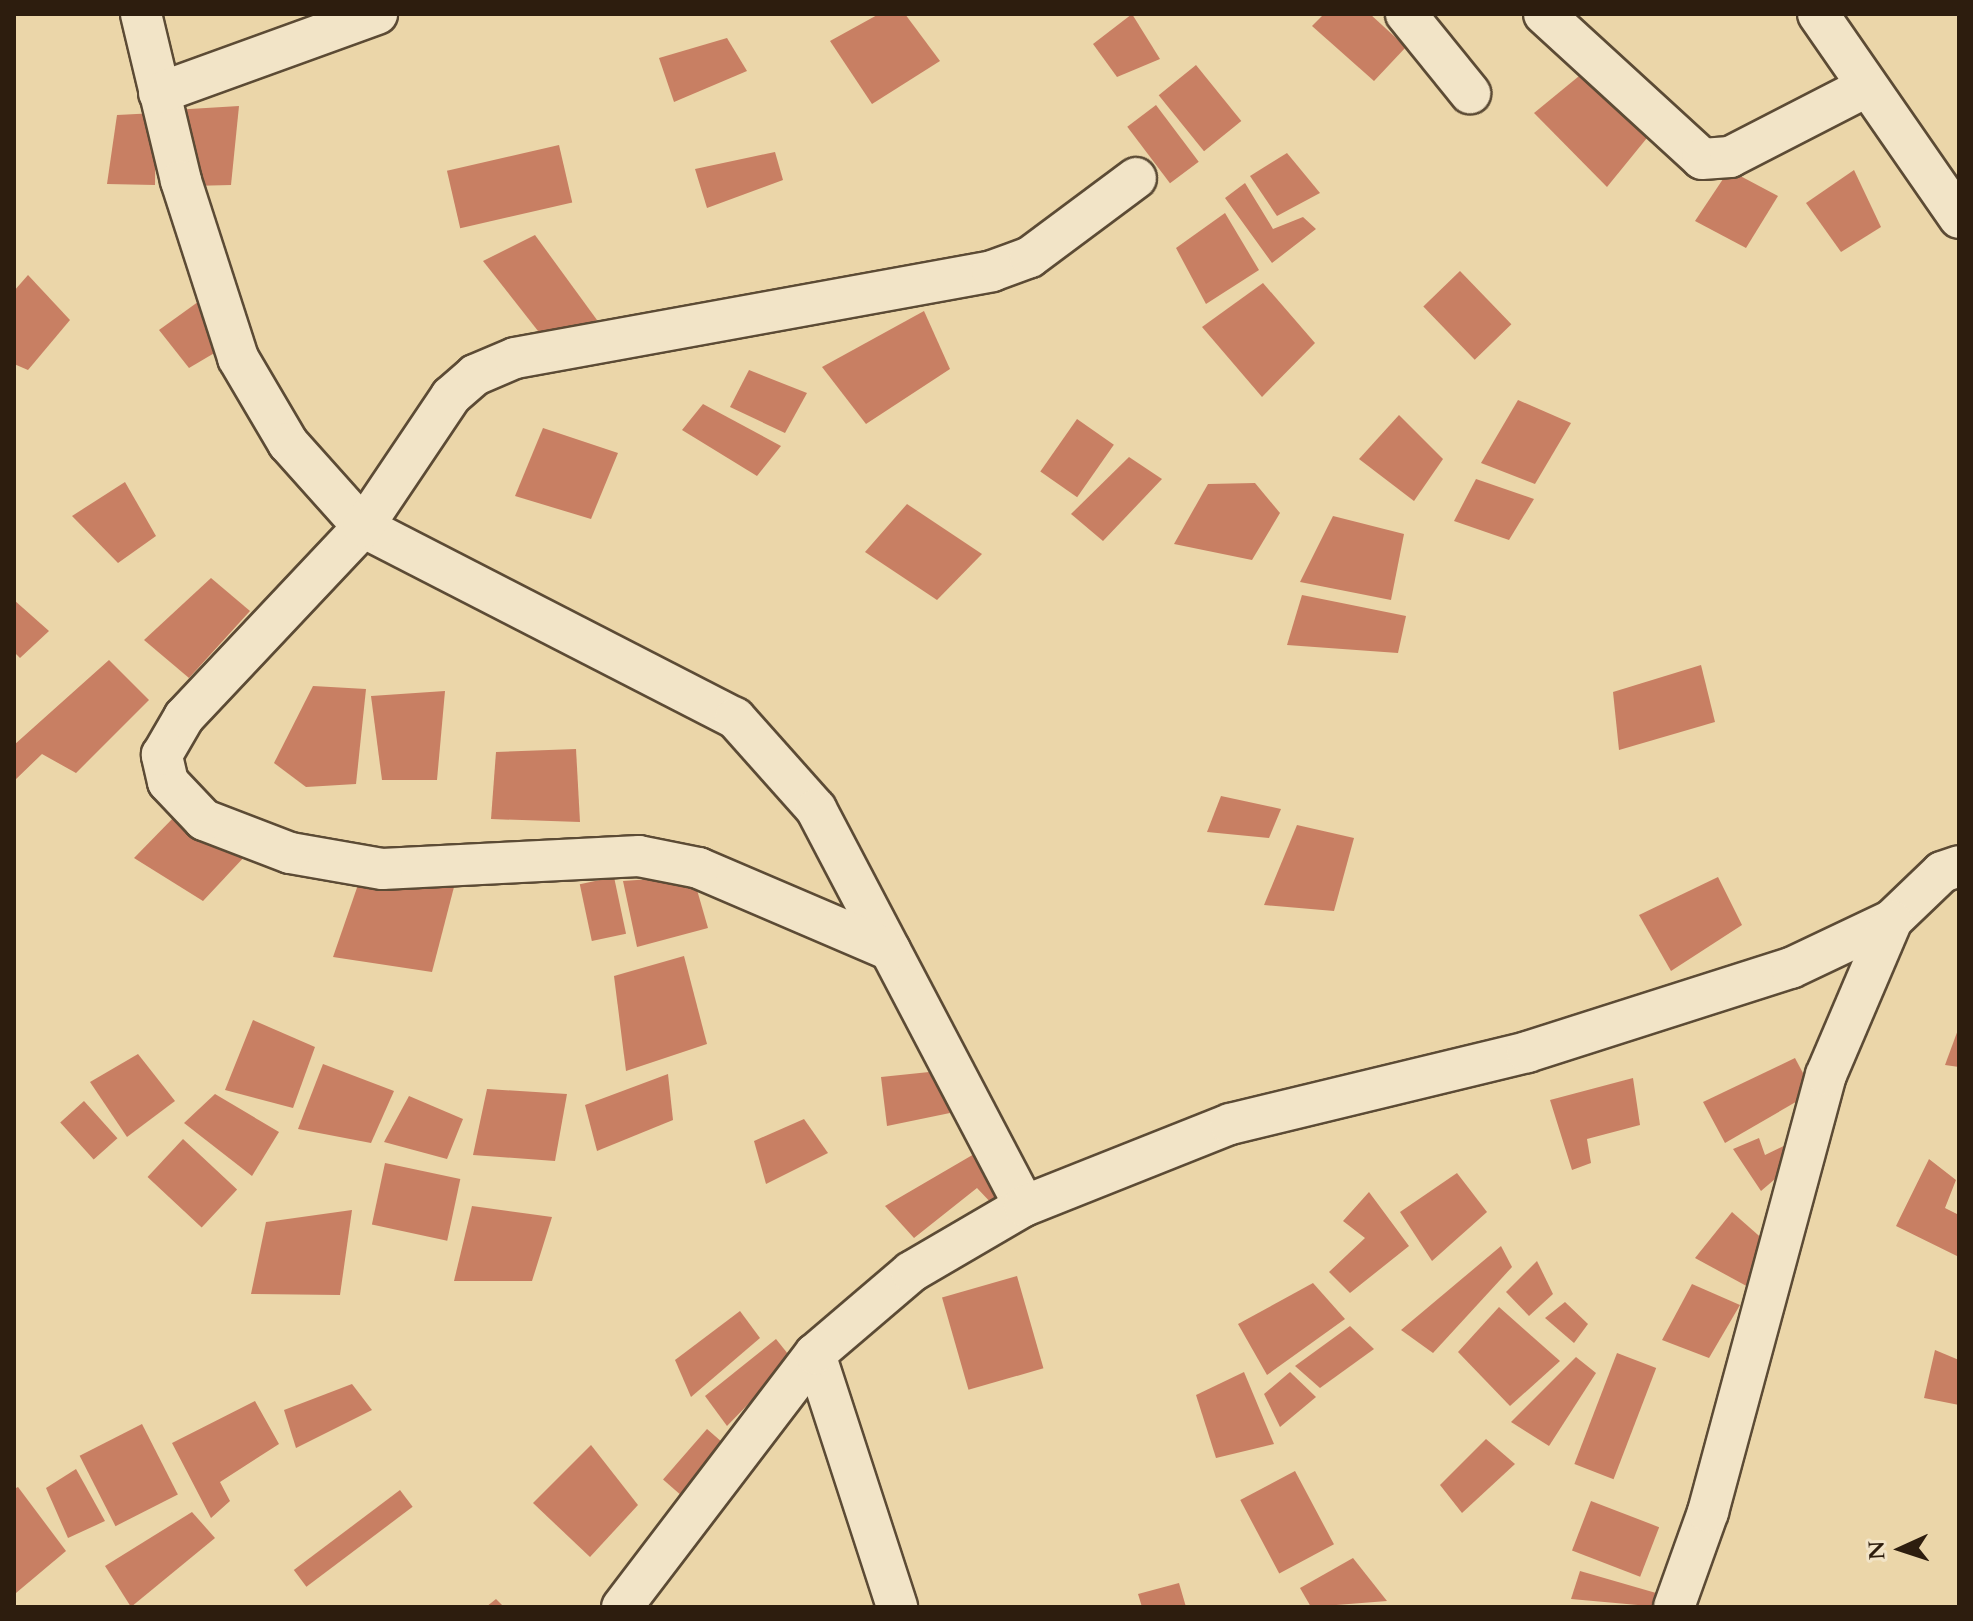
<!DOCTYPE html>
<style>
body{margin:0}
#map{position:relative;width:1973px;height:1621px;overflow:hidden;background:#ebd6a9;font-family:Cardo,serif}
div>[style]{position:absolute}
[style*='--x']{left:calc(var(--x)*1px);top:calc(var(--y)*1px);width:calc(var(--w)*1px);rotate:calc(var(--a)*1deg)}
.building>*{inset:0;background:#c87f63;transform-origin:0 0}
.roads{filter:drop-shadow(2px 0 #5c4b35) drop-shadow(-2px 0 #5c4b35) drop-shadow(0 2px #5c4b35) drop-shadow(0 -2px #5c4b35)}
.minor>*{height:40px;margin:-20px;padding:0 20px;transform-origin:20px;border-radius:20px;background:#f2e4c7}
span{translate:-50% -50%;white-space:nowrap;text-align:center;line-height:1.15;-webkit-text-stroke:6px #f2e4c7;paint-order:stroke}
.frame{position:absolute;inset:0;border:16px solid #2d1d0e;pointer-events:none}
.north{position:absolute;left:1861px;top:1509px;width:80px;height:80px;-webkit-text-stroke:6px #f2e4c7;paint-order:stroke;rotate:267deg;font-size:22px;font-weight:700;line-height:32px;text-align:center;color:#2d1d0e}
.north::after{content:'';display:block;margin:auto;width:28px;height:36px;background:#2d1d0e;clip-path:polygon(50% 0,100% 100%,50% 72%,0 100%)}
</style>
<div id="map">
<div class="building">
<i style="clip-path:polygon(879px 14px,905px 14px,940px 61px,872px 104px,830px 41px)"></i>
<i style="clip-path:polygon(1132px 14px,1160px 59px,1117px 77px,1093px 44px)"></i>
<i style="clip-path:polygon(1324px 14px,1370px 14px,1406px 47px,1374px 81px,1312px 26px)"></i>
<i style="clip-path:polygon(727px 38px,747px 71px,674px 102px,659px 58px)"></i>
<i style="left:1196px;top:65px;width:72px;height:48px;rotate:51deg"></i>
<i style="clip-path:polygon(1584px 72px,1651px 133px,1607px 187px,1534px 113px)"></i>
<i style="left:1156px;top:105px;width:71px;height:36px;rotate:53deg"></i>
<i style="clip-path:polygon(239px 106px,231px 185px,191px 186px,173px 110px)"></i>
<i style="clip-path:polygon(156px 113px,155px 185px,107px 184px,117px 115px)"></i>
<i style="left:559px;top:145px;width:59px;height:115px;rotate:77deg"></i>
<i style="clip-path:polygon(775px 152px,783px 180px,707px 208px,695px 169px)"></i>
<i style="clip-path:polygon(1287px 153px,1320px 193px,1277px 216px,1250px 176px)"></i>
<i style="clip-path:polygon(1729px 170px,1778px 196px,1746px 248px,1695px 221px)"></i>
<i style="clip-path:polygon(1854px 170px,1881px 227px,1841px 252px,1806px 203px)"></i>
<i style="clip-path:polygon(1245px 183px,1273px 229px,1303px 217px,1316px 229px,1272px 263px,1225px 198px)"></i>
<i style="clip-path:polygon(1225px 213px,1259px 270px,1206px 304px,1176px 248px)"></i>
<i style="clip-path:polygon(535px 235px,597px 320px,549px 345px,483px 261px)"></i>
<i style="left:1460px;top:271px;width:74px;height:51px;rotate:46deg"></i>
<i style="clip-path:polygon(28px 275px,70px 320px,28px 370px,14px 364px,14px 291px)"></i>
<i style="clip-path:polygon(1263px 283px,1315px 343px,1262px 397px,1202px 327px)"></i>
<i style="clip-path:polygon(209px 294px,228px 345px,189px 368px,159px 330px)"></i>
<i style="clip-path:polygon(924px 311px,950px 369px,866px 424px,822px 367px)"></i>
<i style="clip-path:polygon(749px 370px,807px 393px,785px 433px,730px 407px)"></i>
<i style="clip-path:polygon(1518px 400px,1571px 423px,1535px 484px,1481px 463px)"></i>
<i style="clip-path:polygon(703px 404px,781px 446px,757px 476px,682px 430px)"></i>
<i style="clip-path:polygon(1399px 415px,1443px 459px,1414px 501px,1359px 459px)"></i>
<i style="left:1077px;top:419px;width:45px;height:64px;rotate:35deg"></i>
<i style="clip-path:polygon(543px 428px,618px 453px,591px 519px,515px 496px)"></i>
<i style="clip-path:polygon(1129px 457px,1162px 479px,1103px 541px,1071px 514px)"></i>
<i style="clip-path:polygon(1476px 479px,1534px 499px,1509px 540px,1454px 521px)"></i>
<i style="clip-path:polygon(125px 482px,156px 536px,118px 563px,72px 516px)"></i>
<i style="clip-path:polygon(1255px 483px,1280px 513px,1252px 560px,1174px 544px,1208px 484px)"></i>
<i style="clip-path:polygon(907px 504px,982px 554px,937px 600px,865px 552px)"></i>
<i style="clip-path:polygon(1333px 516px,1404px 534px,1391px 600px,1300px 582px)"></i>
<i style="clip-path:polygon(211px 578px,250px 611px,189px 678px,144px 640px)"></i>
<i style="clip-path:polygon(1302px 595px,1406px 616px,1398px 653px,1287px 645px)"></i>
<i style="clip-path:polygon(14px 600px,49px 631px,20px 658px,14px 652px)"></i>
<i style="clip-path:polygon(109px 660px,149px 700px,76px 773px,42px 754px,14px 781px,14px 745px)"></i>
<i style="clip-path:polygon(1701px 665px,1715px 722px,1619px 750px,1613px 692px)"></i>
<i style="clip-path:polygon(313px 686px,366px 689px,356px 784px,306px 787px,274px 763px)"></i>
<i style="clip-path:polygon(445px 691px,437px 780px,382px 780px,371px 696px)"></i>
<i style="clip-path:polygon(576px 749px,580px 822px,491px 819px,496px 752px)"></i>
<i style="clip-path:polygon(1221px 796px,1281px 809px,1269px 838px,1207px 832px)"></i>
<i style="clip-path:polygon(178px 813px,247px 854px,203px 901px,134px 858px)"></i>
<i style="clip-path:polygon(1297px 825px,1354px 838px,1334px 911px,1264px 905px)"></i>
<i style="clip-path:polygon(693px 876px,708px 928px,637px 947px,623px 881px)"></i>
<i style="left:614px;top:877px;width:58px;height:35px;rotate:78deg"></i>
<i style="clip-path:polygon(1718px 877px,1742px 925px,1671px 971px,1639px 915px)"></i>
<i style="clip-path:polygon(360px 879px,454px 887px,432px 972px,333px 957px)"></i>
<i style="clip-path:polygon(684px 956px,707px 1044px,626px 1071px,614px 976px)"></i>
<i style="clip-path:polygon(253px 1020px,315px 1047px,293px 1108px,225px 1090px)"></i>
<i style="clip-path:polygon(1959px 1027px,1959px 1067px,1945px 1065px)"></i>
<i style="clip-path:polygon(138px 1054px,175px 1101px,127px 1137px,90px 1082px)"></i>
<i style="clip-path:polygon(1795px 1058px,1813px 1092px,1725px 1143px,1703px 1102px)"></i>
<i style="clip-path:polygon(323px 1064px,394px 1091px,371px 1143px,298px 1129px)"></i>
<i style="clip-path:polygon(939px 1071px,950px 1113px,887px 1126px,881px 1077px)"></i>
<i style="clip-path:polygon(668px 1074px,673px 1120px,597px 1151px,585px 1105px)"></i>
<i style="clip-path:polygon(1633px 1078px,1640px 1125px,1587px 1139px,1591px 1163px,1572px 1170px,1550px 1100px)"></i>
<i style="clip-path:polygon(487px 1089px,567px 1094px,555px 1161px,473px 1155px)"></i>
<i style="clip-path:polygon(215px 1094px,279px 1132px,252px 1176px,184px 1123px)"></i>
<i style="clip-path:polygon(409px 1096px,463px 1119px,447px 1159px,384px 1142px)"></i>
<i style="left:84px;top:1101px;width:50px;height:32px;rotate:48deg"></i>
<i style="clip-path:polygon(804px 1119px,828px 1153px,766px 1184px,754px 1141px)"></i>
<i style="clip-path:polygon(1759px 1138px,1765px 1155px,1794px 1141px,1788px 1168px,1761px 1191px,1733px 1149px)"></i>
<i style="left:183px;top:1139px;width:74px;height:52px;rotate:43deg"></i>
<i style="clip-path:polygon(981px 1150px,1009px 1198px,994px 1206px,977px 1188px,914px 1238px,885px 1206px)"></i>
<i style="clip-path:polygon(1929px 1159px,1956px 1180px,1945px 1208px,1959px 1215px,1959px 1257px,1896px 1226px)"></i>
<i style="left:385px;top:1163px;width:77px;height:63px;rotate:12deg"></i>
<i style="clip-path:polygon(1457px 1173px,1487px 1212px,1432px 1261px,1400px 1212px)"></i>
<i style="clip-path:polygon(1369px 1192px,1409px 1246px,1350px 1293px,1329px 1272px,1365px 1238px,1343px 1221px)"></i>
<i style="clip-path:polygon(472px 1206px,552px 1217px,532px 1281px,454px 1281px)"></i>
<i style="clip-path:polygon(352px 1210px,340px 1295px,251px 1294px,266px 1222px)"></i>
<i style="clip-path:polygon(1732px 1212px,1766px 1242px,1752px 1289px,1695px 1258px)"></i>
<i style="clip-path:polygon(1501px 1246px,1512px 1267px,1433px 1353px,1401px 1330px)"></i>
<i style="clip-path:polygon(1537px 1261px,1553px 1294px,1529px 1316px,1506px 1292px)"></i>
<i style="left:1017px;top:1276px;width:96px;height:78px;rotate:74deg"></i>
<i style="clip-path:polygon(1313px 1283px,1345px 1319px,1267px 1375px,1238px 1324px)"></i>
<i style="clip-path:polygon(1692px 1284px,1740px 1305px,1709px 1358px,1662px 1340px)"></i>
<i style="clip-path:polygon(1565px 1302px,1588px 1324px,1574px 1343px,1545px 1318px)"></i>
<i style="clip-path:polygon(1499px 1307px,1560px 1361px,1510px 1406px,1458px 1352px)"></i>
<i style="clip-path:polygon(740px 1311px,760px 1338px,691px 1397px,675px 1360px)"></i>
<i style="clip-path:polygon(1350px 1326px,1374px 1349px,1320px 1388px,1295px 1366px)"></i>
<i style="clip-path:polygon(776px 1339px,792px 1359px,727px 1426px,705px 1396px)"></i>
<i style="clip-path:polygon(1935px 1350px,1959px 1360px,1959px 1405px,1924px 1398px)"></i>
<i style="left:1617px;top:1353px;width:42px;height:119px;rotate:21deg"></i>
<i style="clip-path:polygon(1576px 1357px,1596px 1373px,1549px 1446px,1511px 1422px)"></i>
<i style="clip-path:polygon(1244px 1372px,1274px 1444px,1216px 1458px,1196px 1395px)"></i>
<i style="clip-path:polygon(1290px 1372px,1316px 1397px,1280px 1427px,1264px 1394px)"></i>
<i style="clip-path:polygon(352px 1384px,372px 1410px,296px 1448px,284px 1410px)"></i>
<i style="clip-path:polygon(255px 1401px,279px 1444px,220px 1482px,230px 1501px,211px 1518px,172px 1443px)"></i>
<i style="left:142px;top:1424px;width:79px;height:70px;rotate:63deg"></i>
<i style="left:707px;top:1429px;width:30px;height:67px;rotate:41deg"></i>
<i style="clip-path:polygon(1486px 1439px,1515px 1464px,1462px 1513px,1440px 1485px)"></i>
<i style="clip-path:polygon(591px 1445px,638px 1505px,590px 1557px,533px 1503px)"></i>
<i style="clip-path:polygon(76px 1469px,105px 1521px,68px 1538px,46px 1488px)"></i>
<i style="left:1295px;top:1471px;width:83px;height:62px;rotate:62deg"></i>
<i style="clip-path:polygon(18px 1487px,66px 1551px,16px 1593px,14px 1489px)"></i>
<i style="left:400px;top:1490px;width:21px;height:133px;rotate:53deg"></i>
<i style="left:1591px;top:1501px;width:73px;height:53px;rotate:21deg"></i>
<i style="clip-path:polygon(192px 1512px,215px 1538px,131px 1607px,105px 1566px)"></i>
<i style="clip-path:polygon(1353px 1558px,1387px 1601px,1311px 1607px,1300px 1588px)"></i>
<i style="clip-path:polygon(1580px 1571px,1663px 1595px,1660px 1607px,1571px 1599px)"></i>
<i style="clip-path:polygon(1179px 1583px,1186px 1607px,1142px 1607px,1138px 1594px)"></i>
<i style="clip-path:polygon(496px 1599px,504px 1607px,486px 1607px)"></i>
</div>
<div class="roads">
<div class="minor">
<i style="--x:141;--y:14;--w:172;--a:76.5"></i>
<i style="--x:181;--y:181;--w:186;--a:72.1"></i>
<i style="--x:238;--y:358;--w:99;--a:59.5"></i>
<i style="--x:288;--y:443;--w:113;--a:48.2"></i>
<i style="--x:363;--y:527;--w:418;--a:27.2"></i>
<i style="--x:735;--y:718;--w:122;--a:48.3"></i>
<i style="--x:816;--y:809;--w:448;--a:62.3"></i>
<i style="--x:1406;--y:14;--w:102;--a:51"></i>
<i style="--x:1544;--y:14;--w:214;--a:42.5"></i>
<i style="--x:1702;--y:159;--w:28;--a:-4"></i>
<i style="--x:1730;--y:157;--w:153;--a:-27.2"></i>
<i style="--x:1818;--y:14;--w:248;--a:55.3"></i>
<i style="--x:159;--y:93;--w:232;--a:-19.9"></i>
<i style="--x:890;--y:950;--w:208;--a:-156.8"></i>
<i style="--x:699;--y:868;--w:61;--a:-168.7"></i>
<i style="--x:639;--y:856;--w:257;--a:177.1"></i>
<i style="--x:382;--y:869;--w:93;--a:-170.1"></i>
<i style="--x:290;--y:853;--w:92;--a:-159"></i>
<i style="--x:204;--y:820;--w:52;--a:-133.5"></i>
<i style="--x:168;--y:782;--w:28;--a:-103"></i>
<i style="--x:162;--y:755;--w:44;--a:-59.9"></i>
<i style="--x:184;--y:717;--w:261;--a:-46.7"></i>
<i style="--x:363;--y:527;--w:158;--a:-56.1"></i>
<i style="--x:451;--y:396;--w:32;--a:-41"></i>
<i style="--x:475;--y:375;--w:43;--a:-23"></i>
<i style="--x:515;--y:358;--w:485;--a:-10.3"></i>
<i style="--x:992;--y:271;--w:40;--a:-20.2"></i>
<i style="--x:1030;--y:257;--w:132;--a:-36.7"></i>
<i style="--x:815;--y:1354;--w:266;--a:72"></i>
<i style="--x:622;--y:1607;--w:318;--a:-52.7"></i>
<i style="--x:815;--y:1354;--w:126;--a:-40.5"></i>
<i style="--x:911;--y:1272;--w:131;--a:-30.3"></i>
<i style="--x:1024;--y:1206;--w:222;--a:-21.7"></i>
<i style="--x:1230;--y:1124;--w:306;--a:-13.6"></i>
<i style="--x:1527;--y:1052;--w:277;--a:-17.7"></i>
<i style="--x:1791;--y:968;--w:112;--a:-25.4"></i>
<i style="--x:1892;--y:920;--w:69;--a:-43.8"></i>
<i style="--x:1942;--y:872;--w:18;--a:-19"></i>
<i style="--x:1674;--y:1607;--w:101;--a:-70.3"></i>
<i style="--x:1708;--y:1512;--w:453;--a:-74.9"></i>
<i style="--x:1826;--y:1075;--w:168;--a:-66.9"></i>
</div>
</div>
<div class="frame"></div>
<div class="north">N</div>
</div>
